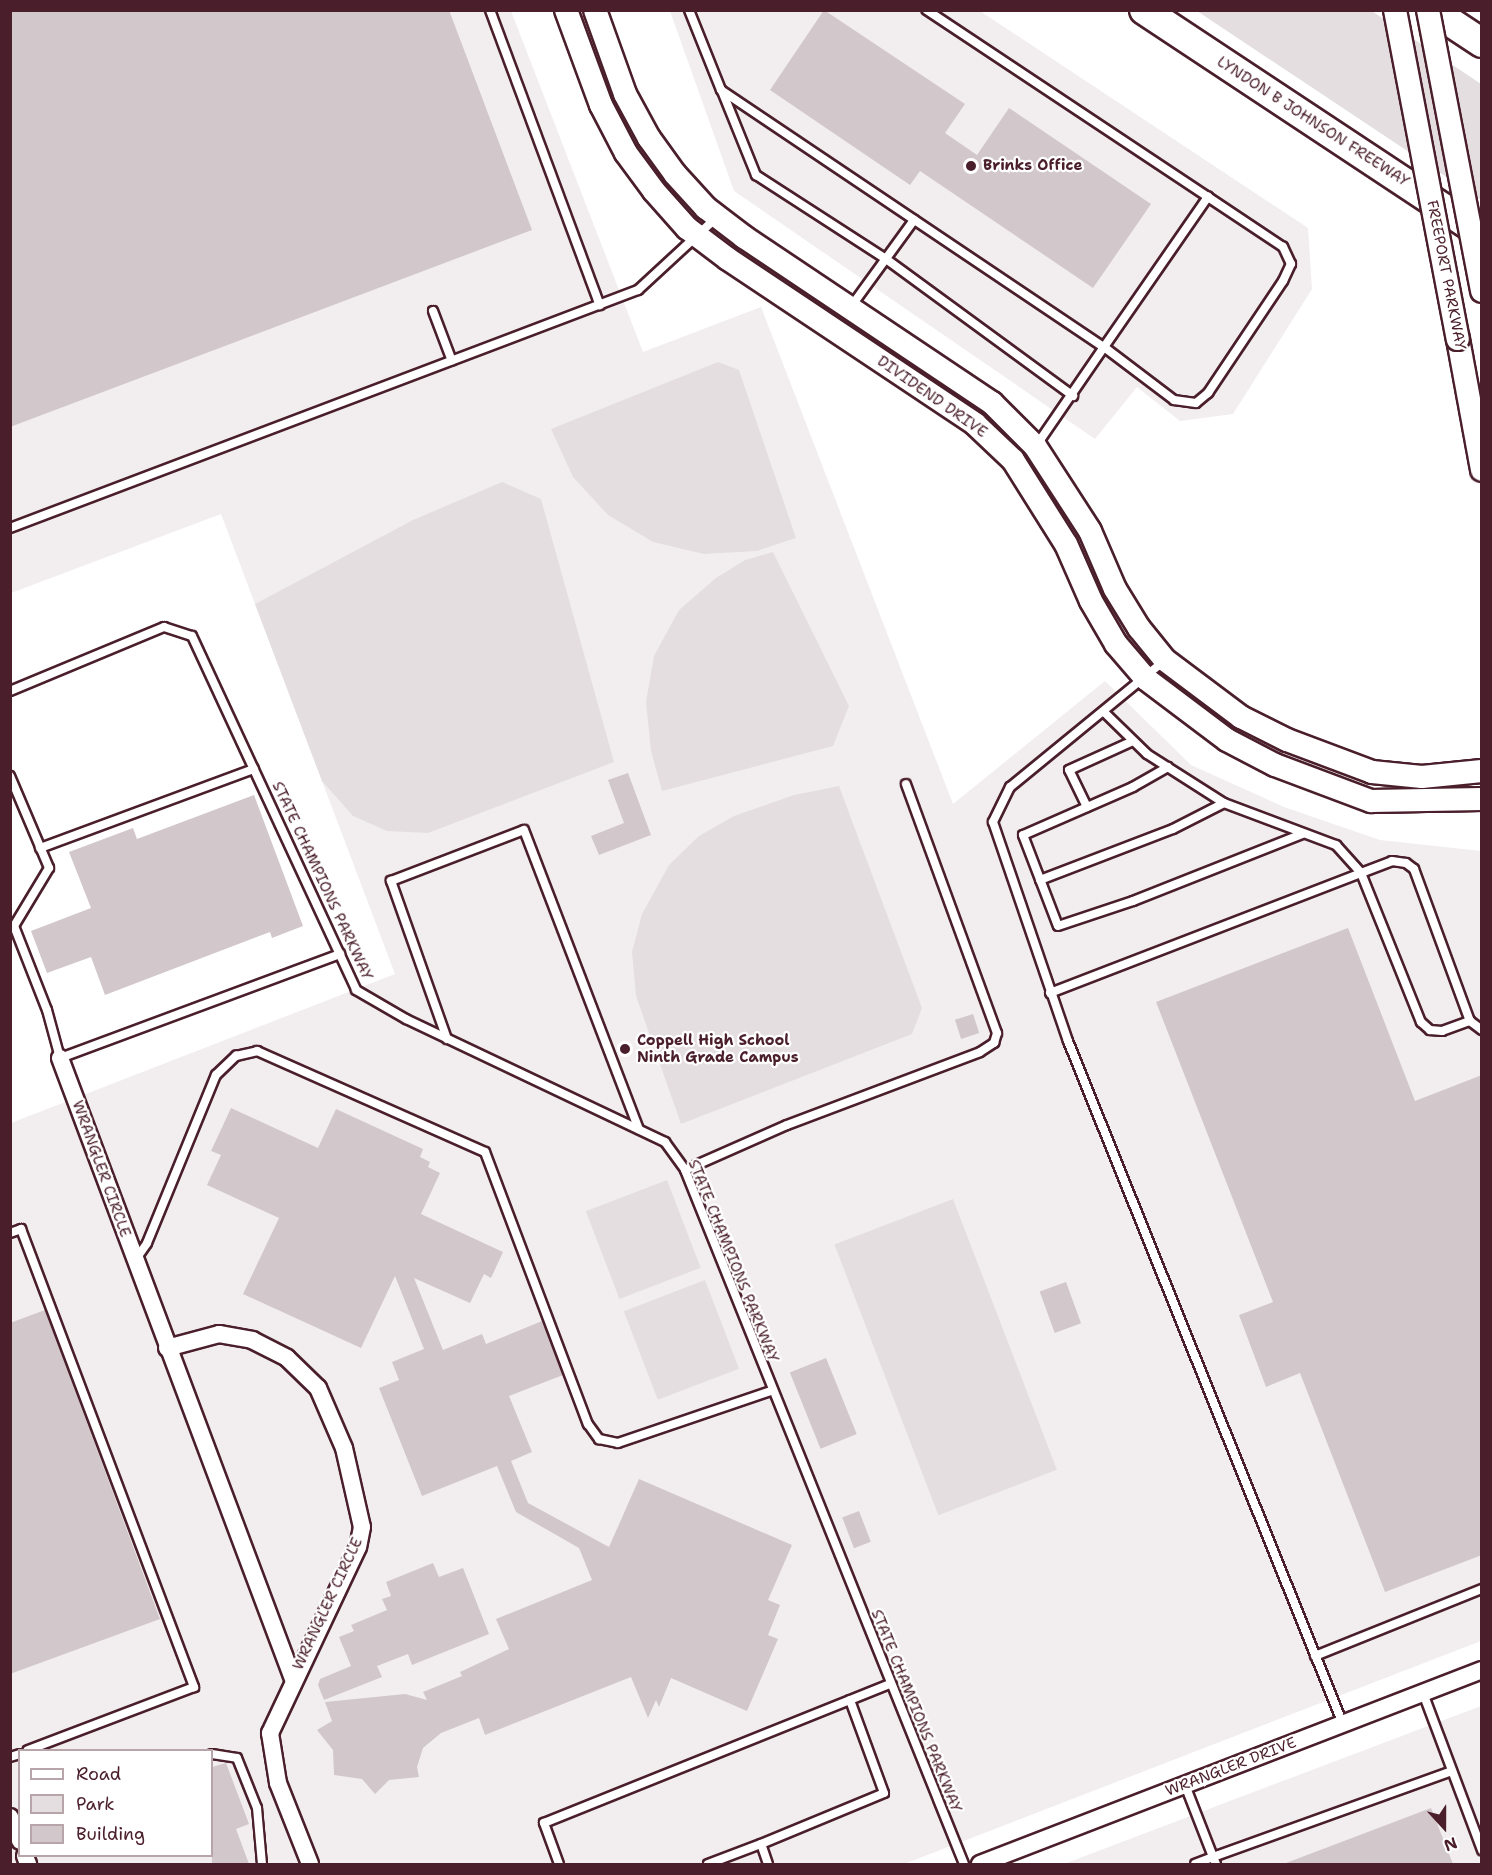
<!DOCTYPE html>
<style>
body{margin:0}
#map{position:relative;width:1492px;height:1875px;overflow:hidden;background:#fff;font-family:"Shantell Sans",sans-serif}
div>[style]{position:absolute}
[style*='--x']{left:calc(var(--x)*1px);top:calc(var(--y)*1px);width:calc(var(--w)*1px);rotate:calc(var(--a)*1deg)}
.built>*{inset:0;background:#f2eeef}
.green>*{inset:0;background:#e5dee0;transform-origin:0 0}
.building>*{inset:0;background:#d2c7cb;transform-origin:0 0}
.roads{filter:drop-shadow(2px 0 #4a1f2b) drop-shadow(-2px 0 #4a1f2b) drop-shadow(0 2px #4a1f2b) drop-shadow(0 -2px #4a1f2b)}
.lane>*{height:8px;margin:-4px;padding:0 4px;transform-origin:4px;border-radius:4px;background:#fff}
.street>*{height:16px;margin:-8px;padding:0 8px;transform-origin:8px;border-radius:8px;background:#fff}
.secondary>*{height:22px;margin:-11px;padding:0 11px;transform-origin:11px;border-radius:11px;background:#fff}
.highway>*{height:28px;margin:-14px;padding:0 14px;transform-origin:14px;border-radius:14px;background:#fff}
.bridges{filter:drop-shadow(2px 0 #4a1f2b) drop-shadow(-2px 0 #4a1f2b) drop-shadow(0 2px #4a1f2b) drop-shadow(0 -2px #4a1f2b)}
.secondary-bridge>*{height:22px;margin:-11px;padding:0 11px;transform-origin:11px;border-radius:11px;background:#fff}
.dots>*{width:16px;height:16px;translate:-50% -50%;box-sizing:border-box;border:3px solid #fff;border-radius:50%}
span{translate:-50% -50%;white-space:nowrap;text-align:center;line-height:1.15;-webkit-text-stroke:4.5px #fff;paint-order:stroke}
.street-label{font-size:15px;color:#4a1f2b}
.poi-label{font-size:15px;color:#4a1f2b;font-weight:700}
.left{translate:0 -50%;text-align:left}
.frame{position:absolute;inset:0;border:12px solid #4a1f2b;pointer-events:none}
.legend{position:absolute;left:18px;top:1749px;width:195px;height:108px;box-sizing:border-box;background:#fff;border:2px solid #b7a5aa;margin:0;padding:8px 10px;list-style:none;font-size:18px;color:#4a1f2b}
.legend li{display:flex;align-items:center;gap:12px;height:30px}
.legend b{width:30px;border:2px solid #b7a5aa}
.north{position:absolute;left:1414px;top:1797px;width:60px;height:60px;-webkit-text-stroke:4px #fff;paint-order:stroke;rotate:159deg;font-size:16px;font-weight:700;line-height:24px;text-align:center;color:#4a1f2b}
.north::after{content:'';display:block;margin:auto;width:21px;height:27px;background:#4a1f2b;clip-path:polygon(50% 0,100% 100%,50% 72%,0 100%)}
</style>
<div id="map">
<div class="built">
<i style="clip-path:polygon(evenodd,11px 11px,511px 11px,643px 352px,761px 307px,953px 804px,1105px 681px,1191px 765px,1284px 807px,1380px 840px,1481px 851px,1481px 1641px,904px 1864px,11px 1864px,11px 1123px,395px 974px,221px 514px,11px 593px,11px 11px,20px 1750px,212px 1750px,212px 1856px,20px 1856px,20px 1750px)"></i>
<i style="clip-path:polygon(670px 11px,980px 11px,1308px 228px,1312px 289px,1233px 414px,1180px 421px,1137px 387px,1095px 439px,734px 191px)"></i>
<i style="clip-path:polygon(1481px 1706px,1481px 1864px,1064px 1864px,1164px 1826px)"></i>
</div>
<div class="green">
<i style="clip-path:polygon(1197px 11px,1372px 11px,1481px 84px,1481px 200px)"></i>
<i style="clip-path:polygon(718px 362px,739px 370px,796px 538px,757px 551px,704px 554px,653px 542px,608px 515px,573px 477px,551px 429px)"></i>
<i style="clip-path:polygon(502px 482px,541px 499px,614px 762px,428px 833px,387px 831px,353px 816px,322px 781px,255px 604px,413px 520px)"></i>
<i style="clip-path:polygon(773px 552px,849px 706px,833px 746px,662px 791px,651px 751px,646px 702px,654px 656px,679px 610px,716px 578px,745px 560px)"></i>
<i style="clip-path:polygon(839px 786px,922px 1008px,912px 1034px,681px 1124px,636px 996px,632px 952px,642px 914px,669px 865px,699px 836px,734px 816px,794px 795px)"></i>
<i style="left:667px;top:1180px;width:94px;height:87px;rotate:69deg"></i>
<i style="left:953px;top:1199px;width:290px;height:127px;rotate:69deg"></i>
<i style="left:705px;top:1280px;width:95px;height:87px;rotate:69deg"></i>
</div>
<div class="building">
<i style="clip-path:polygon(10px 10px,449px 10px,532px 230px,10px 427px)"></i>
<i style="clip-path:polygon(824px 10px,965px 104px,945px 133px,977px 155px,1009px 108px,1151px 204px,1093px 288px,920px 171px,910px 185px,770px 90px)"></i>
<i style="clip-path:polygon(628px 773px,651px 835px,599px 855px,591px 836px,624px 823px,608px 780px)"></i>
<i style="clip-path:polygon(254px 795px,303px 926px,272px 938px,270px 932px,105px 995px,91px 957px,47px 973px,31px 931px,91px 908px,69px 852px,133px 828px,137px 839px)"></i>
<i style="clip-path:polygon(1348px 928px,1415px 1101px,1482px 1075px,1482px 1555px,1385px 1592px,1300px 1373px,1266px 1387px,1239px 1315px,1273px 1302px,1156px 1002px)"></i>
<i style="left:973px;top:1014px;width:20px;height:19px;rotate:72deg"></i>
<i style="clip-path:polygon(231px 1108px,318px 1148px,336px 1109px,423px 1149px,420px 1157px,430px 1162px,428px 1167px,440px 1173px,421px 1214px,503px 1252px,491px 1278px,484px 1274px,470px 1303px,414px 1278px,443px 1350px,482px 1334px,486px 1344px,542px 1321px,563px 1375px,509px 1396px,532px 1452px,511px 1461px,528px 1503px,609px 1547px,639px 1479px,792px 1545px,768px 1600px,780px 1605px,768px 1635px,778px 1639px,747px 1711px,671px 1678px,659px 1707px,656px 1700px,648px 1718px,631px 1677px,485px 1735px,479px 1718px,441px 1733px,423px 1748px,417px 1767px,419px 1777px,389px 1780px,375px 1794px,362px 1779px,334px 1775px,333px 1750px,317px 1730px,332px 1721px,325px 1702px,405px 1694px,427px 1700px,423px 1692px,462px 1676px,460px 1672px,509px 1649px,496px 1619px,592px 1580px,579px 1548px,516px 1512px,497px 1466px,422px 1496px,379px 1388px,399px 1380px,392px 1362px,424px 1349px,395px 1276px,361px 1348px,243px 1294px,279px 1218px,207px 1185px,221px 1155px,211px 1151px)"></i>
<i style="left:1066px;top:1282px;width:44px;height:28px;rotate:70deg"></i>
<i style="clip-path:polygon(45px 1310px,160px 1619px,10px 1674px,10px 1323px)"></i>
<i style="left:826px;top:1358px;width:82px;height:39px;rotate:68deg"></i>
<i style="left:859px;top:1511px;width:33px;height:18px;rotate:69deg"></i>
<i style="clip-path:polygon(433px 1563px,439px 1577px,463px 1568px,489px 1634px,412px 1665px,408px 1654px,377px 1666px,382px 1677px,324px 1700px,318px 1685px,320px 1679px,351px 1666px,339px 1637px,354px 1631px,351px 1625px,387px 1610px,382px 1599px,391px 1596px,386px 1582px)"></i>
<i style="clip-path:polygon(226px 1763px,249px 1824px,236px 1829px,249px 1864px,212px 1864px,212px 1767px)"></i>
<i style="clip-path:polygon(1431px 1808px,1453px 1864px,1286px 1864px,1286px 1863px)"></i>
</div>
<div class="roads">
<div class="lane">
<i style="--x:490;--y:10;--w:315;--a:69.6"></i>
<i style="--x:689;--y:10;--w:86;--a:68.2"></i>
<i style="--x:721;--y:90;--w:461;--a:33.9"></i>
<i style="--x:1104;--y:347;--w:183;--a:-55.3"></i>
<i style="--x:1208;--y:197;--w:338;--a:-146.4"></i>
<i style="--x:722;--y:91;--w:91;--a:68"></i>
<i style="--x:756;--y:175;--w:155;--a:32.9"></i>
<i style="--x:886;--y:259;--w:232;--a:36.2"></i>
<i style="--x:850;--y:308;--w:109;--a:-54"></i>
<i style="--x:433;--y:311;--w:53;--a:69.2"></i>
<i style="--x:1036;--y:446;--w:120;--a:-55.5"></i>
<i style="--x:1104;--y:347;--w:88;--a:37.1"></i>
<i style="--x:1174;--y:400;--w:22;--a:8"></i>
<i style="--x:1196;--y:403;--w:16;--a:-40"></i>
<i style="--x:1208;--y:393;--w:135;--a:-56.2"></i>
<i style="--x:1283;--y:281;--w:19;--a:-65"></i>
<i style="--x:1291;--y:264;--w:19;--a:-115"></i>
<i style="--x:1283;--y:247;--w:90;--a:-146.3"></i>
<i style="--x:10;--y:528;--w:672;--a:-20.76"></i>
<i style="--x:638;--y:290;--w:108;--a:-42.7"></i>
<i style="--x:1164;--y:661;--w:199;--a:140.7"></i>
<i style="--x:1010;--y:787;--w:39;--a:116"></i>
<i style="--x:993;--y:822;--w:231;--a:71.1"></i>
<i style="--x:1068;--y:1041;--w:736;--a:68.07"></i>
<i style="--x:10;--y:691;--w:167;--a:-22.6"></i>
<i style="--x:164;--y:627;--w:29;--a:18"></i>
<i style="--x:192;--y:636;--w:390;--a:65.1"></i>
<i style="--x:356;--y:990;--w:58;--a:30.1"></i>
<i style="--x:406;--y:1019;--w:287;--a:25.4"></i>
<i style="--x:665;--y:1142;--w:34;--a:54"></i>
<i style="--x:685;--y:1170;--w:748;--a:68.1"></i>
<i style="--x:1104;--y:712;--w:60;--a:44.3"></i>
<i style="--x:1147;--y:754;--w:91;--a:32.5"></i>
<i style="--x:1224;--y:803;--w:120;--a:20.6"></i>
<i style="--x:1336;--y:845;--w:38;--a:48"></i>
<i style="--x:1361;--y:873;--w:33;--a:-21"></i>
<i style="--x:1392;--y:861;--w:14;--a:8"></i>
<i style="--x:1406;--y:863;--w:10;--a:37"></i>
<i style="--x:1414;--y:869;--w:162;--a:69.8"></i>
<i style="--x:1470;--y:1021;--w:15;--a:37"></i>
<i style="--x:1168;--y:767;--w:40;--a:150.3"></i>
<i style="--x:1133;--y:787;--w:120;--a:156.4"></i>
<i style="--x:1023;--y:835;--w:97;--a:69"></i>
<i style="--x:1058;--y:926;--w:79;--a:-18.4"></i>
<i style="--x:1133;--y:901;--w:182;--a:-21.6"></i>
<i style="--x:10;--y:776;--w:100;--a:67"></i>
<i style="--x:49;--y:868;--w:68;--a:121.1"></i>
<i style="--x:14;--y:926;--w:90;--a:68.6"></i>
<i style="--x:47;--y:1010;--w:50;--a:74.8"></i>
<i style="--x:60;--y:1058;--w:299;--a:-20.4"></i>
<i style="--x:1087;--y:807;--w:41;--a:-115.9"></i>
<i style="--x:1069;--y:770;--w:70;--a:-24.4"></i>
<i style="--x:40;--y:848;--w:228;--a:-20.3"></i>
<i style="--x:1040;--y:880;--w:142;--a:-21"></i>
<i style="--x:1173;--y:829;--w:57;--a:-27"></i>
<i style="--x:1050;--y:993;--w:333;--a:-21.1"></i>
<i style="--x:1361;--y:873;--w:161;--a:68.1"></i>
<i style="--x:1421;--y:1022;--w:12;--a:42"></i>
<i style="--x:1430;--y:1030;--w:12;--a:5"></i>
<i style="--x:1442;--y:1031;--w:30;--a:-20"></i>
<i style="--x:447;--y:1039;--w:168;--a:-109.5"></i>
<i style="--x:391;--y:881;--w:142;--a:-21"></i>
<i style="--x:524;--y:830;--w:320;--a:69"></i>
<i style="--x:685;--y:1170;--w:111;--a:-23.8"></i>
<i style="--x:787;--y:1125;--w:206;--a:-20.7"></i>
<i style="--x:980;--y:1052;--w:17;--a:-33"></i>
<i style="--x:994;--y:1043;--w:10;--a:-73"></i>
<i style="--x:997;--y:1033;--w:265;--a:-110.1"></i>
<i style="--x:10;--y:1233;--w:12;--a:-20"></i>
<i style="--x:21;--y:1229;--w:490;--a:69.3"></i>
<i style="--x:194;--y:1687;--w:178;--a:159.2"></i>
<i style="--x:136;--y:1259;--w:19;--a:-55"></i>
<i style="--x:147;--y:1243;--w:182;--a:-67.7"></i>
<i style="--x:216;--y:1075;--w:28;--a:-44"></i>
<i style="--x:236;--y:1056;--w:22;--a:-13"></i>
<i style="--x:257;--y:1051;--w:249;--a:23.9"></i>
<i style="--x:485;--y:1152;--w:291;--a:69.3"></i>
<i style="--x:588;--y:1424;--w:19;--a:54"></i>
<i style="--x:599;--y:1439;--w:19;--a:12"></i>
<i style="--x:618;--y:1443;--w:162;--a:-18.8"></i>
<i style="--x:1315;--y:1656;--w:180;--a:-21.9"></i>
<i style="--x:1423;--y:1693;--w:168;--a:69.4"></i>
<i style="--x:212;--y:1754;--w:25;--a:9"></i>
<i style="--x:237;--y:1758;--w:54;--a:68.2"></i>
<i style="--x:257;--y:1808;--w:56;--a:84.9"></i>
<i style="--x:10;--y:1757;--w:10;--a:-17"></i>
<i style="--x:1185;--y:1785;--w:77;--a:68.7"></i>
<i style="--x:1213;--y:1857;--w:19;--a:159"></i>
<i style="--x:559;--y:1864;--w:44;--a:-110.1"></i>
<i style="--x:544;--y:1823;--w:373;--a:-21.9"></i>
<i style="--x:708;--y:1864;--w:57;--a:-20.7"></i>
<i style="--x:768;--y:1864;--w:21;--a:-109"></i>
<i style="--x:761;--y:1844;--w:133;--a:-22.5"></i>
<i style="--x:884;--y:1793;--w:99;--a:-110.1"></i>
<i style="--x:1216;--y:1864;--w:8;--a:-113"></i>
<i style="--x:1213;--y:1857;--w:254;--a:-19.8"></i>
</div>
<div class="street">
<i style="--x:60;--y:1058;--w:663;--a:69.43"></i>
<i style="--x:167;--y:1348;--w:54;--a:-15.1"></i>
<i style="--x:219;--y:1334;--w:34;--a:10"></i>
<i style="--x:252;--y:1340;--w:39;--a:27"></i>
<i style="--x:287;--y:1358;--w:43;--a:44.1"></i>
<i style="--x:318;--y:1388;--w:65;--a:66.6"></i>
<i style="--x:344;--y:1448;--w:81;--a:77.2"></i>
<i style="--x:362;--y:1527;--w:20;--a:101"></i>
<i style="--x:358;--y:1547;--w:206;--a:115.3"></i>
<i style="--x:270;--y:1733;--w:51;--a:80.9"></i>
<i style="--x:278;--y:1783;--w:87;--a:68.4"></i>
<i style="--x:10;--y:1817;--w:26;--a:67"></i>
<i style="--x:25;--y:1856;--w:9;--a:69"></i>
<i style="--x:980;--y:1864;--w:538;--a:-21.13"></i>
</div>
<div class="secondary">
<i style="--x:566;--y:10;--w:101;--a:69.8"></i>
<i style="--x:601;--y:105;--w:54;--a:62.5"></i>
<i style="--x:626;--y:153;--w:47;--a:53.6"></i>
<i style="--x:654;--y:191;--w:50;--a:48.3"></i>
<i style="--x:687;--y:228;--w:51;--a:37.1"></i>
<i style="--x:728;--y:259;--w:297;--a:33.7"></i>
<i style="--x:975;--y:424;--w:52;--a:43.5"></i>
<i style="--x:1013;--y:460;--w:99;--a:57.8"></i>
<i style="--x:1066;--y:544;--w:62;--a:66.3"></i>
<i style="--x:1091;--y:601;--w:50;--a:59.8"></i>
<i style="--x:1116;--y:644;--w:46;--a:49.4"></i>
<i style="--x:1146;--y:679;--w:101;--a:37"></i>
<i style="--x:1227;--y:740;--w:54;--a:27.5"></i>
<i style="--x:1275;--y:765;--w:103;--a:20.6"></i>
<i style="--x:1371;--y:801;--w:111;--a:-1"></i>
<i style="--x:595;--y:10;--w:89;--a:70.3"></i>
<i style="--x:625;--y:94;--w:50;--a:61.4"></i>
<i style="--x:649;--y:138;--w:44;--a:54.2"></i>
<i style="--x:675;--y:174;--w:46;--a:47.6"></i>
<i style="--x:706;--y:208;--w:48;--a:37.3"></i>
<i style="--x:744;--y:237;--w:298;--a:33.8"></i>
<i style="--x:992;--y:403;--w:61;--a:45"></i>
<i style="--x:1035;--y:446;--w:101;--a:57.1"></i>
<i style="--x:1090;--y:531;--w:63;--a:66.7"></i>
<i style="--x:1115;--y:589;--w:46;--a:58.4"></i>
<i style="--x:1139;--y:628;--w:41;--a:50.9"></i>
<i style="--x:1165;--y:660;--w:95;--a:36.9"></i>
<i style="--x:1241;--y:717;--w:51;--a:26.6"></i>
<i style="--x:1287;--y:740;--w:91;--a:20.6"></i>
<i style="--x:1372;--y:772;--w:50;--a:5.7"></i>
<i style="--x:1422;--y:777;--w:60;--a:-5.7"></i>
<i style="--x:1458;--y:339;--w:133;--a:79.6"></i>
</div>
<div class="highway">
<i style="--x:1144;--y:10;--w:405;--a:33.5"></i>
<i style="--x:1432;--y:10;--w:60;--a:33.4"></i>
</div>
</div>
<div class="bridges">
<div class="secondary-bridge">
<i style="--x:1395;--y:10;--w:335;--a:79.2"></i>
<i style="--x:1428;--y:10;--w:286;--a:79.1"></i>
</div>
</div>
<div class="dots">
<i style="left:971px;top:166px;background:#4a1f2b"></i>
<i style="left:625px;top:1049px;background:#4a1f2b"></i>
</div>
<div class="street-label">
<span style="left:1313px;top:122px;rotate:33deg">LYNDON B JOHNSON FREEWAY</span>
<span style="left:1446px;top:275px;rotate:79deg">FREEPORT PARKWAY</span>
<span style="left:932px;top:397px;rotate:35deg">DIVIDEND DRIVE</span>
<span style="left:322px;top:881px;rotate:65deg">STATE CHAMPIONS PARKWAY</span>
<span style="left:101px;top:1169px;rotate:70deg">WRANGLER CIRCLE</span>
<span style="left:733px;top:1261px;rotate:68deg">STATE CHAMPIONS PARKWAY</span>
<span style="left:328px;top:1604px;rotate:-65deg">WRANGLER CIRCLE</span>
<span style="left:916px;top:1711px;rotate:68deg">STATE CHAMPIONS PARKWAY</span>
<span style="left:1231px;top:1767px;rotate:-21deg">WRANGLER DRIVE</span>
</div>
<div class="poi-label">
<span class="left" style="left:983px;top:166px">Brinks Office</span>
<span class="left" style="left:637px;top:1049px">Coppell High School<br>Ninth Grade Campus</span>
</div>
<div class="frame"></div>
<ul class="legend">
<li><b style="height:8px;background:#fff"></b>Road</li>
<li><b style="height:16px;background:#e5dee0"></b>Park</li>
<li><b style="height:16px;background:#d2c7cb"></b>Building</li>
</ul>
<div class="north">N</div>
</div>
